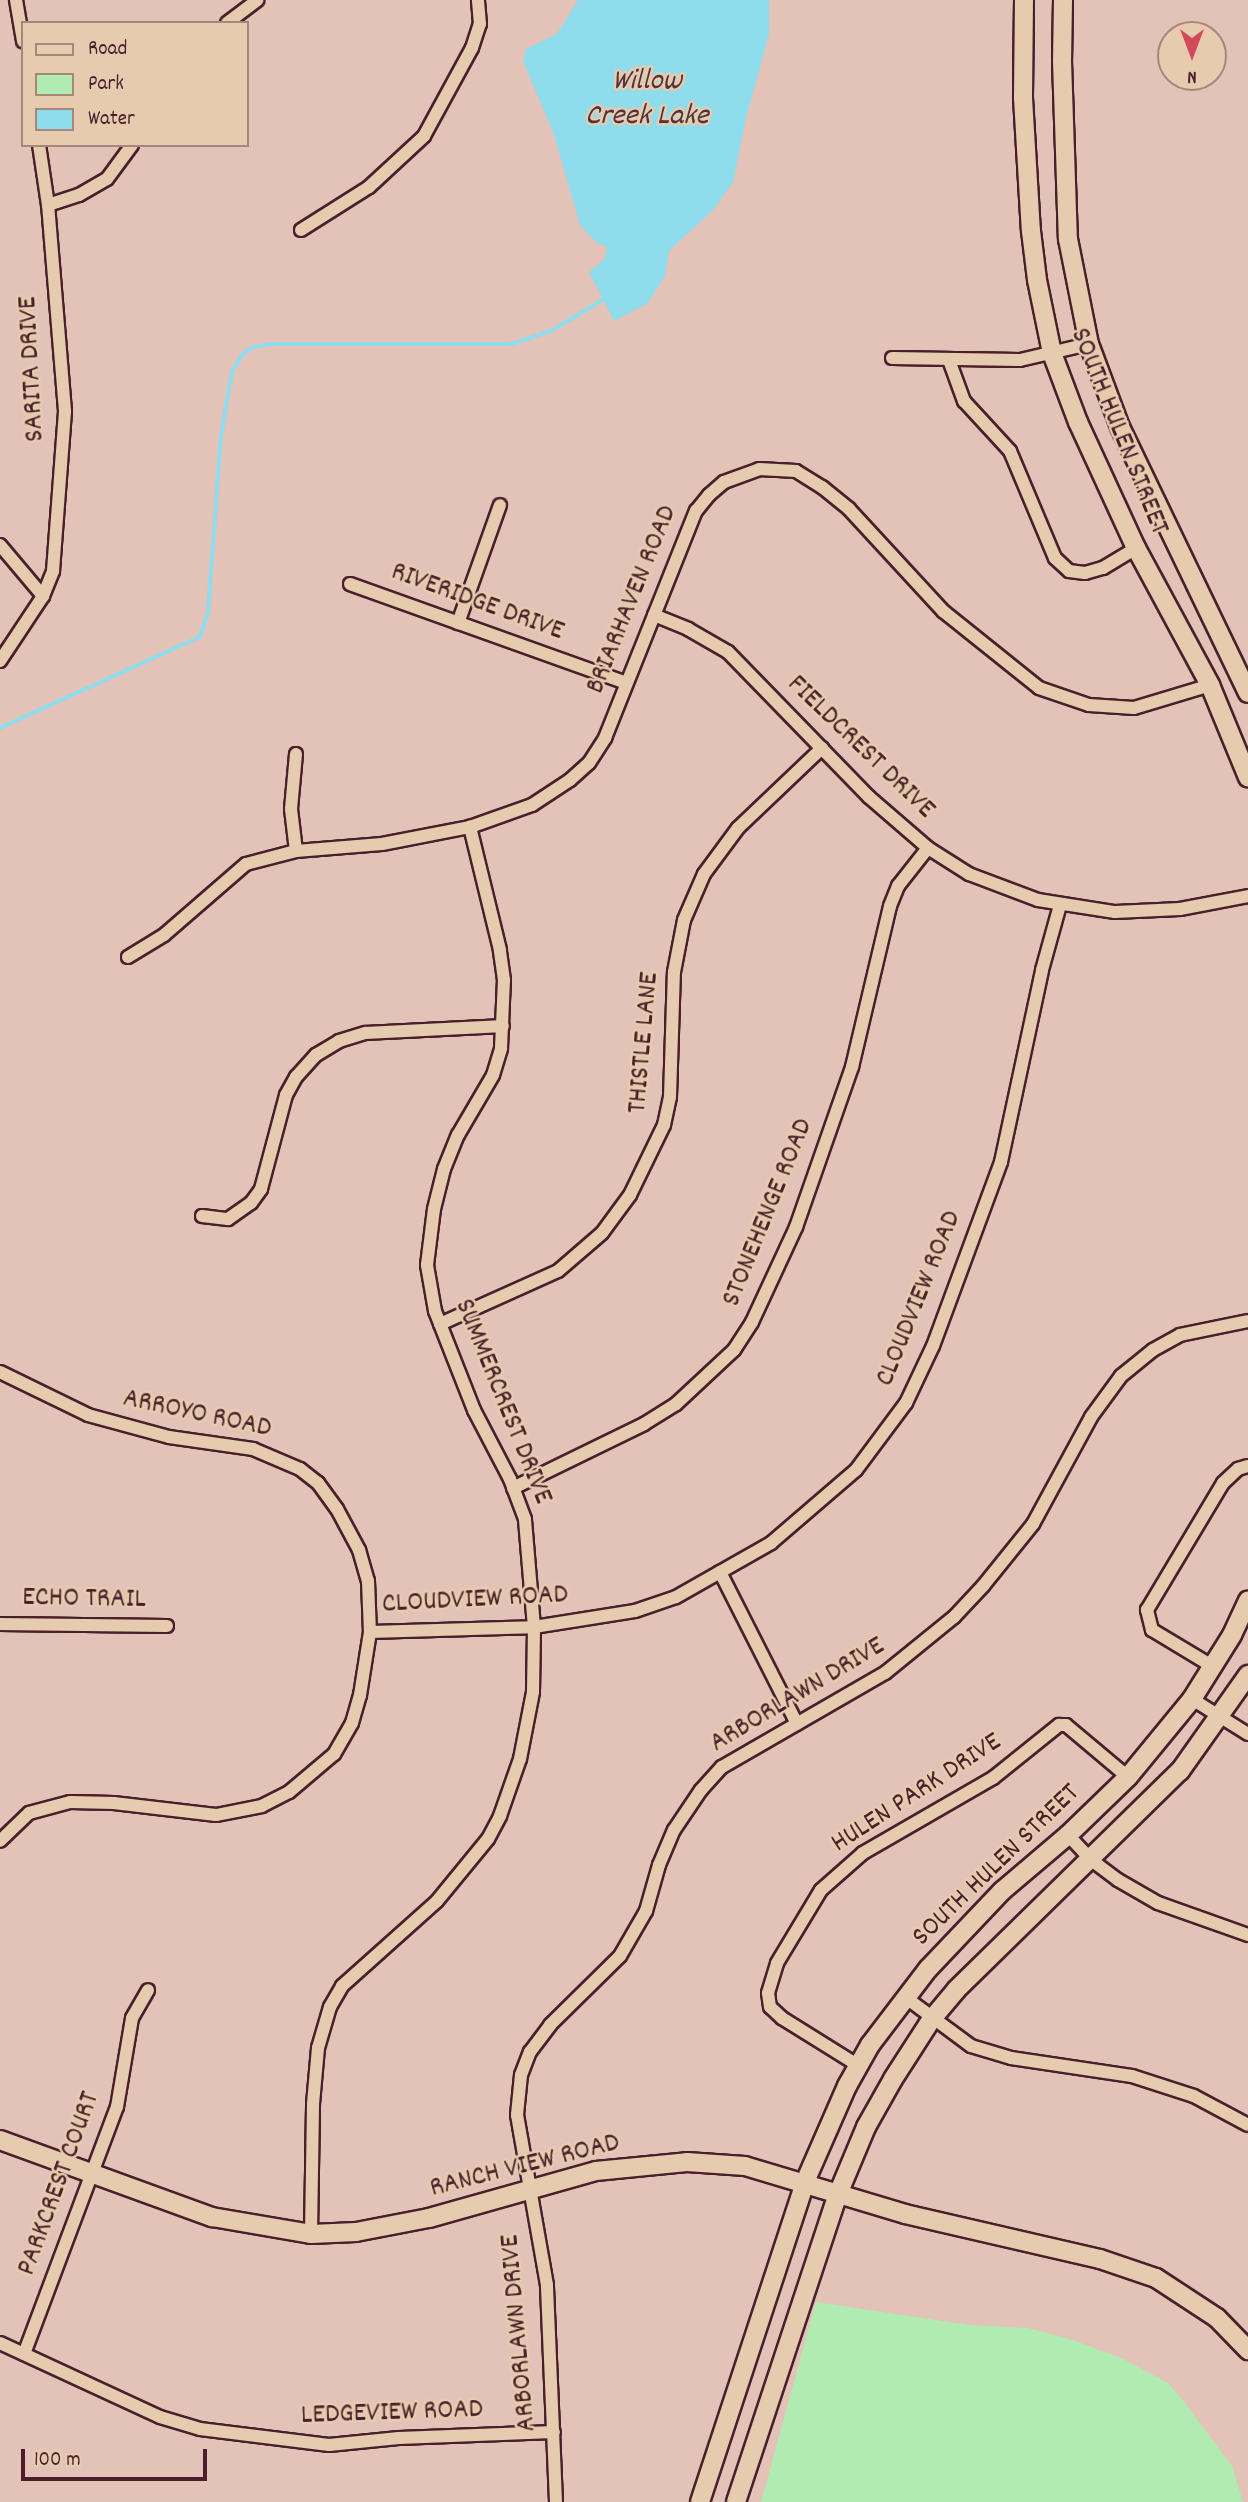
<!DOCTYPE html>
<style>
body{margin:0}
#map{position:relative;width:1248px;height:2502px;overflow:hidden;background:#e3c2b8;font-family:Dekko,sans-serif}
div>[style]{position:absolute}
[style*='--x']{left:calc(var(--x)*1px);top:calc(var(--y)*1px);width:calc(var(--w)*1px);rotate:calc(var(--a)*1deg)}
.green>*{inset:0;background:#b0ecb1}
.water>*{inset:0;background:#8edcec}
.stream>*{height:3.5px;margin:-1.75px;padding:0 1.75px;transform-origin:1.75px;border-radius:1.75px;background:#8edcec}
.roads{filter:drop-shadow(2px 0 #4a1f2b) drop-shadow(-2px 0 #4a1f2b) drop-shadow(0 2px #4a1f2b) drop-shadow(0 -2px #4a1f2b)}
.street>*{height:12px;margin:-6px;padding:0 6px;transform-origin:6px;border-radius:6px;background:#e6cbae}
.secondary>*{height:18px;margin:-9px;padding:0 9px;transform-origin:9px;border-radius:9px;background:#e6cbae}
span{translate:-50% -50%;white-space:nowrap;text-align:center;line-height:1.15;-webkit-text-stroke:5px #e6cbae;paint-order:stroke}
.street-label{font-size:28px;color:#4a1f2b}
.water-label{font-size:30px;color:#51323e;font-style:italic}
.legend{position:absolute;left:21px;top:21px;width:228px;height:126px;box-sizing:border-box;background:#e6cbae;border:2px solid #a8867a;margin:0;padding:9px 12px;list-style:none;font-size:21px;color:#4a1f2b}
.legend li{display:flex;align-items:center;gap:14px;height:35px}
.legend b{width:35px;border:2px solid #a8867a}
.north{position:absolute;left:1157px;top:21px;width:70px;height:70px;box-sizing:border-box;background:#e6cbae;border:2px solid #a8867a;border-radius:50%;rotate:180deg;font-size:19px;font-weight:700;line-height:28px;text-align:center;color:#4a1f2b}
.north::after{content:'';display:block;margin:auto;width:24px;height:32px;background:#d1495b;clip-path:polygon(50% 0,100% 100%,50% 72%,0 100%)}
.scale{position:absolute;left:21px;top:2449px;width:186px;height:32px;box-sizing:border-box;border:4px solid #4a1f2b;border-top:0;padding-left:9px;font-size:21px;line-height:24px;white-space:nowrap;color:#4a1f2b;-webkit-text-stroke:5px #e6cbae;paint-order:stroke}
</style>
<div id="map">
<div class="green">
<i style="clip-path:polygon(816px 2302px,969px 2325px,1028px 2328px,1073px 2340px,1123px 2359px,1168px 2383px,1184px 2402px,1232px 2466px,1243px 2502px,761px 2502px)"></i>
</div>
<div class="water">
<i style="clip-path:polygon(578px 0,769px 0,769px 34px,746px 118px,733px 182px,713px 210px,669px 251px,665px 276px,648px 303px,614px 321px,589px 272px,604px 260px,607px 247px,596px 242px,580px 225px,554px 135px,523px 61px,526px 49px,555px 35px,561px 28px)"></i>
</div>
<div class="stream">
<i style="--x:0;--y:728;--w:220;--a:-24.5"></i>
<i style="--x:200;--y:637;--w:26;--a:-72"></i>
<i style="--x:208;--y:612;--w:176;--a:-85.8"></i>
<i style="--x:221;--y:436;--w:66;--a:-80.4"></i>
<i style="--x:232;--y:371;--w:20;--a:-57"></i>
<i style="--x:243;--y:354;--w:12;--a:-35"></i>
<i style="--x:253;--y:347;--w:18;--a:-9"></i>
<i style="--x:271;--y:344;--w:240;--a:0"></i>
<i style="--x:511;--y:344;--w:42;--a:-18"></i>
<i style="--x:551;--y:331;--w:64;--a:-31"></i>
</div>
<div class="roads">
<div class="street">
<i style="--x:16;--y:0;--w:42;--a:80.3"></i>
<i style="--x:227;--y:23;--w:38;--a:-37"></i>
<i style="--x:48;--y:205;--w:33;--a:-18"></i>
<i style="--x:79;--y:195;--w:32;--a:-30"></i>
<i style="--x:107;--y:179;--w:42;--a:-53.7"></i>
<i style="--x:301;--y:230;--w:80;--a:-32.3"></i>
<i style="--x:369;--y:187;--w:75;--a:-42.8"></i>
<i style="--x:424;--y:136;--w:100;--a:-61.4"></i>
<i style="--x:472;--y:48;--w:25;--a:-72"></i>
<i style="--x:480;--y:24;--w:24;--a:-95"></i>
<i style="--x:892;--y:358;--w:128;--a:0.9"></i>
<i style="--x:1020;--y:360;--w:71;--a:-13.1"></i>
<i style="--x:949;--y:360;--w:44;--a:69.9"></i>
<i style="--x:964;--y:401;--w:68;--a:47.4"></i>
<i style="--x:1010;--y:451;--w:116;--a:67.2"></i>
<i style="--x:1055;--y:558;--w:19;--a:43"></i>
<i style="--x:1069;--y:571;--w:16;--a:7"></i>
<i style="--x:1085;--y:573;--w:19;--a:-16"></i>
<i style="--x:1103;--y:568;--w:39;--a:-31"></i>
<i style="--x:0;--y:545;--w:67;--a:49.9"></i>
<i style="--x:350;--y:584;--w:293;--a:19.7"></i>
<i style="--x:654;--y:615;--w:37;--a:22"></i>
<i style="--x:688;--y:629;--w:46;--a:29.9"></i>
<i style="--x:728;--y:652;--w:202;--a:45.8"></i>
<i style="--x:869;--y:797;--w:78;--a:40.8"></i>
<i style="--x:928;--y:848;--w:49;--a:32.4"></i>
<i style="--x:969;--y:874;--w:74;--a:20.6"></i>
<i style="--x:1038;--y:900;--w:78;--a:8.9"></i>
<i style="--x:1115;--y:912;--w:65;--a:-2.6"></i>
<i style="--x:1180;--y:909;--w:69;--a:-10.8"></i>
<i style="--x:458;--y:623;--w:125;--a:-70.4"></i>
<i style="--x:0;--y:661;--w:78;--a:-56.5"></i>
<i style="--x:43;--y:596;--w:27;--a:-68"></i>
<i style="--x:53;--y:571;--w:160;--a:-85.7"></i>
<i style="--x:65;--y:411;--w:207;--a:-94.7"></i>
<i style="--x:48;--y:205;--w:61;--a:-98.5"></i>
<i style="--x:296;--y:754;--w:55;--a:95.2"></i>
<i style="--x:291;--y:809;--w:42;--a:83.2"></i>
<i style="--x:128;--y:957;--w:42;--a:-31.4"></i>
<i style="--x:164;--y:935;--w:108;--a:-40.9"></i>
<i style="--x:246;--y:864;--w:52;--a:-14.6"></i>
<i style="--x:296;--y:851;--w:86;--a:-4.7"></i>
<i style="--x:382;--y:844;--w:90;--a:-10.9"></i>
<i style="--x:470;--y:827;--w:66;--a:-19.5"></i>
<i style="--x:532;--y:805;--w:45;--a:-33.3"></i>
<i style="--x:570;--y:780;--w:25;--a:-42"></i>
<i style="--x:589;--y:763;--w:30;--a:-57"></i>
<i style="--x:605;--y:738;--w:245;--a:-68.2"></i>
<i style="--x:696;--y:511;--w:21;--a:-51"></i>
<i style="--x:709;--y:495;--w:20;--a:-41"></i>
<i style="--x:724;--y:482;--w:37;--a:-20"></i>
<i style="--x:759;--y:469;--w:37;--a:3"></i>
<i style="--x:796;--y:471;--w:31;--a:32"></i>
<i style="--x:822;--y:487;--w:35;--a:39"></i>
<i style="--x:849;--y:509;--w:139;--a:47.3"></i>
<i style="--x:943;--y:611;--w:123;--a:38.7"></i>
<i style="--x:1039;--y:688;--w:53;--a:18.8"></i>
<i style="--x:1089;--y:705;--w:45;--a:3.8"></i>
<i style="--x:1134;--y:708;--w:79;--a:-16.8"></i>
<i style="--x:202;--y:1216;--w:26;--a:7"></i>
<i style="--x:228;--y:1219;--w:28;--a:-35"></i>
<i style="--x:251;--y:1203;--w:17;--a:-54"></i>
<i style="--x:261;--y:1189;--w:97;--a:-75.1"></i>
<i style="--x:286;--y:1095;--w:21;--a:-61"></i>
<i style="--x:296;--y:1077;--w:30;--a:-48"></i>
<i style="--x:316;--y:1055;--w:27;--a:-31"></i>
<i style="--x:339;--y:1041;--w:28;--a:-17"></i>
<i style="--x:366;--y:1033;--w:137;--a:-2.9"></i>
<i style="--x:440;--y:1324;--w:129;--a:-24.2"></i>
<i style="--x:558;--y:1271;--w:58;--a:-40.8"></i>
<i style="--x:602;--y:1233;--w:47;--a:-53.6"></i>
<i style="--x:630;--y:1195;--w:78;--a:-64.1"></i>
<i style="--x:664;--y:1125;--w:29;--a:-78"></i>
<i style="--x:670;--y:1097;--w:125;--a:-88.2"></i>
<i style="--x:674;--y:972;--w:53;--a:-79.1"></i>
<i style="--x:684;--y:920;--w:50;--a:-66.5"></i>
<i style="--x:704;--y:874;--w:57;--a:-53.5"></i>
<i style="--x:738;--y:828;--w:116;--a:-43.6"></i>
<i style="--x:0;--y:1372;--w:98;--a:26"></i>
<i style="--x:88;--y:1415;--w:84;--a:15.2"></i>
<i style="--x:169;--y:1437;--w:85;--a:8.1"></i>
<i style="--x:253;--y:1449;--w:51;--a:23.1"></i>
<i style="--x:300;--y:1469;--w:23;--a:38"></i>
<i style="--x:318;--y:1483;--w:32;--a:54"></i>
<i style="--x:337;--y:1509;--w:47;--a:61.8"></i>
<i style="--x:359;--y:1550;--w:32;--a:74"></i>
<i style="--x:368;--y:1581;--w:51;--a:87.8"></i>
<i style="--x:370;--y:1632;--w:64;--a:99"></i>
<i style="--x:360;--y:1695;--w:29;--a:106"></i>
<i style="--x:352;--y:1723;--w:36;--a:120"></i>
<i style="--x:334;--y:1754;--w:59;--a:139.8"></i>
<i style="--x:289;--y:1792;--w:30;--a:153"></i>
<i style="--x:262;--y:1806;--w:47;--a:168.9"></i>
<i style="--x:216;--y:1815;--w:103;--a:-173.3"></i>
<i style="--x:114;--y:1803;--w:44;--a:-178.7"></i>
<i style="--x:70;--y:1802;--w:42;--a:165"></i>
<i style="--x:29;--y:1813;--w:40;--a:136"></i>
<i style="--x:513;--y:1488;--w:146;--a:-26"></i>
<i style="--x:644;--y:1424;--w:38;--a:-32"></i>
<i style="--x:676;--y:1404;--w:79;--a:-43"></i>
<i style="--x:734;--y:1350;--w:33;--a:-57"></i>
<i style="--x:752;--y:1322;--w:105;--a:-65.1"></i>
<i style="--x:796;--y:1227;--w:170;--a:-70.7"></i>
<i style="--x:852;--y:1067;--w:165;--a:-76.7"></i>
<i style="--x:890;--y:906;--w:22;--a:-68"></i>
<i style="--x:898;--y:886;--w:48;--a:-51.7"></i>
<i style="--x:720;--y:1572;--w:170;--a:63.1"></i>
<i style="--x:0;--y:1624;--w:167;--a:0.7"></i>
<i style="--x:370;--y:1632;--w:164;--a:-1.7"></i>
<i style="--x:534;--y:1627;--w:102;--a:-9"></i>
<i style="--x:635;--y:1611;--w:43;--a:-18.9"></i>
<i style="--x:676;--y:1597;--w:109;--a:-29.6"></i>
<i style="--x:771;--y:1543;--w:112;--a:-40.7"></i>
<i style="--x:856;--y:1470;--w:84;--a:-53.3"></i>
<i style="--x:906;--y:1403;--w:63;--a:-64.7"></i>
<i style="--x:933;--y:1346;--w:196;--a:-69.7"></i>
<i style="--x:1001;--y:1162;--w:196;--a:-77.9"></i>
<i style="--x:1042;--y:970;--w:67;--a:-74.5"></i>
<i style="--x:1212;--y:1666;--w:70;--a:-149"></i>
<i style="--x:1152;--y:1630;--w:21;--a:-104"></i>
<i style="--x:1147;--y:1610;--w:148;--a:-59.1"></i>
<i style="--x:1223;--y:1483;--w:21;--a:-43"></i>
<i style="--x:1238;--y:1469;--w:10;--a:-17"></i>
<i style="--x:1192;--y:1699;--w:66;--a:32"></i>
<i style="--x:1068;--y:1835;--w:33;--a:47"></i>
<i style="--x:1090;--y:1859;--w:35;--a:37"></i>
<i style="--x:1118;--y:1880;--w:46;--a:29.9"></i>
<i style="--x:1158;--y:1903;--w:96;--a:19.6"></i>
<i style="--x:905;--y:1997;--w:82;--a:36.6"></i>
<i style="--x:971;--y:2046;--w:42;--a:16.7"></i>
<i style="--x:1011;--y:2058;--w:122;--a:8.5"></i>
<i style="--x:1132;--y:2076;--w:65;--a:17.9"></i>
<i style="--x:1194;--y:2096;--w:61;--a:28.2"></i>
<i style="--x:859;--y:2066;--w:91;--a:-148.1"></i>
<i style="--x:782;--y:2018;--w:16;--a:-137"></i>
<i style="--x:770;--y:2007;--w:14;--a:-98"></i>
<i style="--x:768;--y:1993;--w:31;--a:-73"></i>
<i style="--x:777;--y:1963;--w:85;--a:-58.9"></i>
<i style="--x:821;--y:1890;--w:56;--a:-41.4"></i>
<i style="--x:863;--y:1853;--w:150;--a:-30"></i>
<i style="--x:993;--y:1778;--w:85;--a:-38.8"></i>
<i style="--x:1059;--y:1725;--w:7;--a:0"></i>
<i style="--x:1066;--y:1725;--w:81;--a:40"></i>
<i style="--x:311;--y:2234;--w:130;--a:-89.1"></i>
<i style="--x:313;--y:2104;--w:56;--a:-84.9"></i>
<i style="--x:318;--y:2048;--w:43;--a:-73.7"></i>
<i style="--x:330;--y:2007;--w:24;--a:-60"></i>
<i style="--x:342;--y:1986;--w:127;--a:-41.8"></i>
<i style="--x:437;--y:1901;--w:80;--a:-50.6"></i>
<i style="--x:488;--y:1839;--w:26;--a:-62"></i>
<i style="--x:500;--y:1816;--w:60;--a:-70.7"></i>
<i style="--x:520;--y:1759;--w:68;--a:-79"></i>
<i style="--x:533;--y:1692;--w:65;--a:-89.1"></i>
<i style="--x:534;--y:1627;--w:108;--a:-94.8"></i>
<i style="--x:525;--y:1519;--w:43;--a:-110.6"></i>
<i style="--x:510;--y:1479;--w:78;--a:-117.6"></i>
<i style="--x:474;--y:1410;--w:106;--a:-111.5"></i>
<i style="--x:435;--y:1311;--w:47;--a:-99.9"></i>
<i style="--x:427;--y:1265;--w:56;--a:-82.9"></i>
<i style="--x:434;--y:1209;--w:41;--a:-76"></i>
<i style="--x:444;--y:1169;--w:37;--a:-68"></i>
<i style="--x:458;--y:1135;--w:69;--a:-59.7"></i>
<i style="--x:493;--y:1075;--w:28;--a:-73"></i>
<i style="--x:501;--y:1048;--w:68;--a:-87.5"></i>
<i style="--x:504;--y:980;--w:30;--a:-98"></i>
<i style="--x:500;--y:950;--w:127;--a:-103.7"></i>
<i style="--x:0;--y:2343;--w:176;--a:24.8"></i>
<i style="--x:160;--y:2417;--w:42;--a:16.7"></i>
<i style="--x:200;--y:2429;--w:130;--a:7.1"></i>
<i style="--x:329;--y:2445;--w:70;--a:-5.7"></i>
<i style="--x:399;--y:2438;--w:155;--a:-2.2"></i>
<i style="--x:24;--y:2354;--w:264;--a:-69.4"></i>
<i style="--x:117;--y:2107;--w:90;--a:-80.4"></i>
<i style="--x:132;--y:2018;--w:32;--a:-60"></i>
<i style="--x:556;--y:2502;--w:217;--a:-92.4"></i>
<i style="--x:547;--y:2285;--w:173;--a:-100"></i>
<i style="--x:517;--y:2115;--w:40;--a:-84.3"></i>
<i style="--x:521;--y:2075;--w:25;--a:-69"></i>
<i style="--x:530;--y:2052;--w:34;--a:-53"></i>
<i style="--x:550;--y:2025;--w:98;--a:-44.6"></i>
<i style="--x:620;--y:1956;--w:52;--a:-60"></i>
<i style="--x:646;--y:1911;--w:48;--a:-74.2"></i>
<i style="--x:659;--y:1865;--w:38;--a:-67"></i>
<i style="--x:674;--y:1830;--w:48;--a:-56"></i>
<i style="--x:701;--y:1790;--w:31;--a:-48"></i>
<i style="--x:722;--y:1767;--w:188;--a:-30"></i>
<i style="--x:885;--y:1673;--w:89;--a:-39.1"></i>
<i style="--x:954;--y:1617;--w:42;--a:-46.9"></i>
<i style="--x:983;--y:1586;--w:80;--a:-51.1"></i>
<i style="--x:1033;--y:1524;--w:122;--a:-61.5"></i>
<i style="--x:1091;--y:1417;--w:51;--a:-53.8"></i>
<i style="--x:1121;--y:1376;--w:41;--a:-39.1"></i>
<i style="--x:1153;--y:1350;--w:31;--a:-29"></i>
<i style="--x:1180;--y:1335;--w:69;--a:-11.6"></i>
</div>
<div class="secondary">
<i style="--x:1024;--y:0;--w:98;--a:90.6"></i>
<i style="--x:1023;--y:98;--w:133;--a:86.6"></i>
<i style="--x:1031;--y:231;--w:49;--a:83"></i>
<i style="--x:1037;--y:280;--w:75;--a:78.4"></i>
<i style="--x:1052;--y:353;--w:74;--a:69.4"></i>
<i style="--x:1078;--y:422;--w:139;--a:65.3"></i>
<i style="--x:1136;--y:548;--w:156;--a:61.6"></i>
<i style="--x:1210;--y:685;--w:100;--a:67.6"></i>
<i style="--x:1063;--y:0;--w:61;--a:90.9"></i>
<i style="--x:1062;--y:61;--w:178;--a:88.1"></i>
<i style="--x:1068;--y:239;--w:107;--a:78.7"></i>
<i style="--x:1089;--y:344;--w:89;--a:69.5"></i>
<i style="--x:1120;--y:427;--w:295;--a:64.3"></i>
<i style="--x:0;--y:2140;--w:226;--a:20"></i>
<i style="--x:212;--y:2217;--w:100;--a:9.7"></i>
<i style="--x:311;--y:2234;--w:45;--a:-2.5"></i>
<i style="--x:356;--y:2232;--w:74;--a:-10.9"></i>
<i style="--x:429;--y:2218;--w:173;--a:-15.7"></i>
<i style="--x:596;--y:2171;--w:91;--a:-5.6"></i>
<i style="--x:687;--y:2162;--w:58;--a:3.9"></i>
<i style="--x:745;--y:2166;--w:167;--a:16.7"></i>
<i style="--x:905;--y:2214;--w:200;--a:13"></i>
<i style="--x:1100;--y:2259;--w:59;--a:18.7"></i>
<i style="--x:1156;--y:2278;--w:73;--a:33.3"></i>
<i style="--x:1217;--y:2318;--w:45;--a:45.9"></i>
<i style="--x:700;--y:2502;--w:337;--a:-71.8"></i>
<i style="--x:805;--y:2182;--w:105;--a:-66.4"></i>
<i style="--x:847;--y:2086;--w:47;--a:-60.7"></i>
<i style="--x:870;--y:2045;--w:96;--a:-52.7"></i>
<i style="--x:928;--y:1969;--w:108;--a:-46.5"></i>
<i style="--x:1002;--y:1891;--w:87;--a:-40.3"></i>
<i style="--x:1068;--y:1835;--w:83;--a:-44"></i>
<i style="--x:1128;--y:1777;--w:101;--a:-50.6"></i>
<i style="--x:1192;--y:1699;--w:75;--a:-58"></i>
<i style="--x:1232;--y:1635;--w:38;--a:-65"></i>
<i style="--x:736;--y:2502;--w:324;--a:-71.7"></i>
<i style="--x:838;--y:2194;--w:73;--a:-67.3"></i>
<i style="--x:866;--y:2127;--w:55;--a:-60.6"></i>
<i style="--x:893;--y:2079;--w:70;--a:-57.2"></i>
<i style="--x:931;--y:2020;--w:40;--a:-50"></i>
<i style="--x:957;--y:1989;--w:312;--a:-44.4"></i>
<i style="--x:1180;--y:1771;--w:118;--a:-54.7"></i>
</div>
</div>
<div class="street-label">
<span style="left:33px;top:369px;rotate:-93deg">SARITA DRIVE</span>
<span style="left:1118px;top:432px;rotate:68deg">SOUTH HULEN STREET</span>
<span style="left:633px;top:600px;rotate:-68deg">BRIARHAVEN ROAD</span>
<span style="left:477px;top:603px;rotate:20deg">RIVERIDGE DRIVE</span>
<span style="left:860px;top:748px;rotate:44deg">FIELDCREST DRIVE</span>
<span style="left:645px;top:1043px;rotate:-85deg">THISTLE LANE</span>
<span style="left:769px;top:1213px;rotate:-68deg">STONEHENGE ROAD</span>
<span style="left:920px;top:1299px;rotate:-68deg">CLOUDVIEW ROAD</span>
<span style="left:502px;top:1402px;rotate:68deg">SUMMERCREST DRIVE</span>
<span style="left:197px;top:1415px;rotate:12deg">ARROYO ROAD</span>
<span style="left:84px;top:1600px;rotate:1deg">ECHO TRAIL</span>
<span style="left:475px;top:1601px;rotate:-3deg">CLOUDVIEW ROAD</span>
<span style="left:798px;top:1696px;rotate:-31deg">ARBORLAWN DRIVE</span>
<span style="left:917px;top:1794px;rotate:-33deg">HULEN PARK DRIVE</span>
<span style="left:997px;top:1866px;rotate:-44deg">SOUTH HULEN STREET</span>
<span style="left:525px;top:2167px;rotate:-14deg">RANCH VIEW ROAD</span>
<span style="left:60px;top:2184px;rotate:-70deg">PARKCREST COURT</span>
<span style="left:520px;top:2333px;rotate:-95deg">ARBORLAWN DRIVE</span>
<span style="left:392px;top:2414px;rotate:-2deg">LEDGEVIEW ROAD</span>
</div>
<div class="water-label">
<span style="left:647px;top:100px">Willow<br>Creek Lake</span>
</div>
<ul class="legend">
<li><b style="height:9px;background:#e6cbae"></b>Road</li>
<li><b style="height:19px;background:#b0ecb1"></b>Park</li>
<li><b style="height:19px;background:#8edcec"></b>Water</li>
</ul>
<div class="north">N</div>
<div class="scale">100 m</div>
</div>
